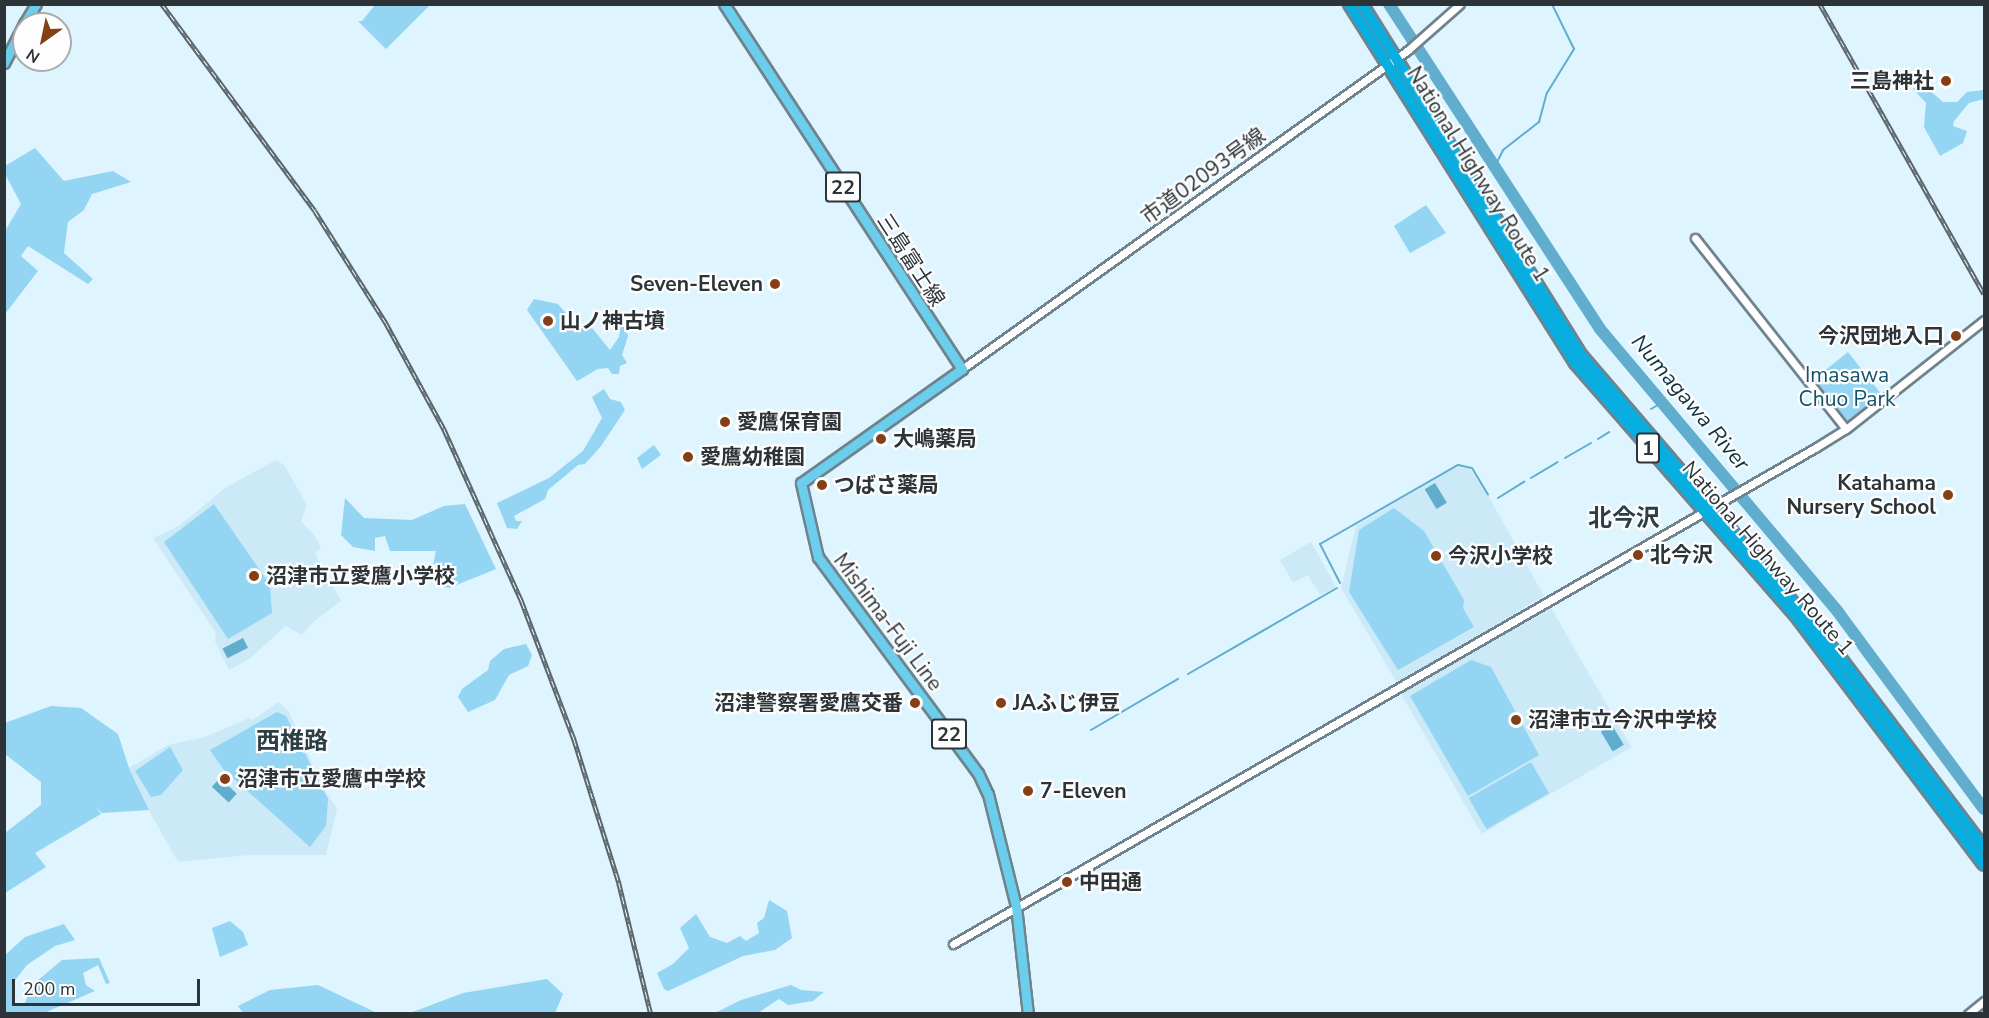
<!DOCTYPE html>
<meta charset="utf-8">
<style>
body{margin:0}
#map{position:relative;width:1989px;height:1018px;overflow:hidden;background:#def4fe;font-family:"Nunito Sans","Noto Sans JP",sans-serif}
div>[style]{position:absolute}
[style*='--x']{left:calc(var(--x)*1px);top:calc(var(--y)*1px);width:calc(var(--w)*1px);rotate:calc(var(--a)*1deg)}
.built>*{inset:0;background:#cce9f7;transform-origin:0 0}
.green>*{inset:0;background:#93d5f2;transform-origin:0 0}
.water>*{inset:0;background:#60adce;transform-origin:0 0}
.stream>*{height:2px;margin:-1px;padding:0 1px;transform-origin:1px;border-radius:1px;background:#60adce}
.river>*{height:12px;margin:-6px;padding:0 6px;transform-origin:6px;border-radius:6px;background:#60adce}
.roads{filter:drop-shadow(2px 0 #70838c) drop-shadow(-2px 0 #70838c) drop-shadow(0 2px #70838c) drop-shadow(0 -2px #70838c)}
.minor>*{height:7px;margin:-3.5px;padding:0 3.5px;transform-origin:3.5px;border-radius:3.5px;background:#fff}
.major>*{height:9px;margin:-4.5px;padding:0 4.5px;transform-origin:4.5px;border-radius:4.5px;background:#6bceec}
.highway>*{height:10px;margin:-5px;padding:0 5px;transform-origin:5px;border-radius:5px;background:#09aee0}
.rail>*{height:4.5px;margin-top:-2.25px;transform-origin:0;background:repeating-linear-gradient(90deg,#fdfdfd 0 7px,#5a666c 0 14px);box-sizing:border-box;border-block:2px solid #5a666c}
.dots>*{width:16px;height:16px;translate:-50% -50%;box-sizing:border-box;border:3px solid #fdfdfd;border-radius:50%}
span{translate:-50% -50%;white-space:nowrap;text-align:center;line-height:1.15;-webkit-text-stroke:4.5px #fdfdfd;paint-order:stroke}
.shield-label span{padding:2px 4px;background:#fdfdfd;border:2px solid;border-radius:4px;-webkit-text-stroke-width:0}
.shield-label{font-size:20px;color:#2c3438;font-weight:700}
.poi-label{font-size:21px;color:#2c3438;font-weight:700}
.right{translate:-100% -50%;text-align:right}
.left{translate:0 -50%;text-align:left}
.street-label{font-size:21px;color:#2c3438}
.park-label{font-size:21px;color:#135269}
.water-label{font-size:22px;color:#0f3341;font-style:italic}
.quarter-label{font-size:24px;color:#2c3e46;font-weight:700}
.frame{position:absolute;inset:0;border:6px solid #2c3438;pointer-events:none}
.north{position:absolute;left:12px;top:12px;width:60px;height:60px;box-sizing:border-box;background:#fdfdfd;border:2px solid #a9adae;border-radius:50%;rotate:213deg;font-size:16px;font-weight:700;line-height:24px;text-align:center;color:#2c3438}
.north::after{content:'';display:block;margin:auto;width:21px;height:27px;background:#843f16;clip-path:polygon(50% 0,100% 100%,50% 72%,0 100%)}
.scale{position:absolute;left:12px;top:979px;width:188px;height:27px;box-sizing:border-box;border:3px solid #2c3438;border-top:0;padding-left:8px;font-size:18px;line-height:21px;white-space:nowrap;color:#2c3438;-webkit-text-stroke:4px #fdfdfd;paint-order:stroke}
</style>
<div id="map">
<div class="built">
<i style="clip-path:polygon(276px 460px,284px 465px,307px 505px,301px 521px,314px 535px,321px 548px,315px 554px,341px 601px,314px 621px,302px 635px,286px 626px,249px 659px,229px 670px,215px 641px,216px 633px,153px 538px,179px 526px,225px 488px)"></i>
<i style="clip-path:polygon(1456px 467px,1470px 469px,1489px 497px,1544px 596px,1397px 683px,1341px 588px,1356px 526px)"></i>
<i style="clip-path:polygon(1311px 542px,1336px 587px,1320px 595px,1308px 575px,1293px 583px,1280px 560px)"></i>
<i style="left:1550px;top:606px;width:163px;height:173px;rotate:60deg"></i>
<i style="clip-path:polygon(278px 702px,288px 710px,323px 788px,337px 809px,326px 855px,249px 855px,178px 862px,126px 770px,168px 745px,205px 737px,249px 718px,253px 720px)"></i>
</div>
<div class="green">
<i style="clip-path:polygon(375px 5px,375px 4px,430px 5px,386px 49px,358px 21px,362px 21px)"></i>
<i style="clip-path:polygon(1921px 83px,1943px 102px,1957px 102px,1967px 92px,1984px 90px,1984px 99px,1969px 103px,1954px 121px,1953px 126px,1967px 131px,1963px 143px,1940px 156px,1924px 127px,1926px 103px,1913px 89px,1914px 84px)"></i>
<i style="clip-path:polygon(35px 148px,64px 181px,113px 171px,131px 182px,92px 194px,84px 210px,68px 222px,64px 253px,93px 279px,88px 284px,28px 246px,21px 256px,38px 271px,5px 314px,5px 231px,21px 204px,5px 174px,5px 166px)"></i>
<i style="clip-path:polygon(1426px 205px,1446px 233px,1410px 253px,1394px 226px)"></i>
<i style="clip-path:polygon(534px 299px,558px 304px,580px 330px,588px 323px,610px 350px,619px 337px,622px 314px,634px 312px,632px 328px,625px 329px,628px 336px,622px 355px,627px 363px,620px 366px,619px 374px,612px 374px,608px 368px,598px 369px,577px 381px,527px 310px)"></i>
<i style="clip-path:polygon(1848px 352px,1882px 395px,1852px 422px,1845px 421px,1813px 380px)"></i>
<i style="clip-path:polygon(604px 389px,610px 399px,621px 402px,625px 410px,601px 446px,585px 464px,578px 465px,548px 490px,545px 499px,514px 516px,516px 521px,522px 521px,517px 529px,507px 528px,497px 503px,549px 478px,583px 451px,602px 418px,592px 397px)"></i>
<i style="clip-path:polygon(654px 445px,661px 455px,642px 469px,637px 458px)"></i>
<i style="clip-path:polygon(345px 498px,364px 518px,412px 520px,444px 506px,465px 504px,496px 569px,449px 588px,437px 585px,432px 570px,436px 551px,390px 551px,385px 536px,375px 538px,375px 551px,353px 547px,341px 535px)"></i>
<i style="clip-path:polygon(214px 504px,270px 585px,272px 613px,228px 639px,164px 542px)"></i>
<i style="clip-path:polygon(1394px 508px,1424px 531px,1464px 600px,1463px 608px,1474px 627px,1398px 670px,1349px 592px,1359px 530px)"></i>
<i style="clip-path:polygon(526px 644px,532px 655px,528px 666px,509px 675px,495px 700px,468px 712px,458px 697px,462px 689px,488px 670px,490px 661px,504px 649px)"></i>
<i style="clip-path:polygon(1471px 660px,1491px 667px,1539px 755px,1468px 796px,1410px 696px)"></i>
<i style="clip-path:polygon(51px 706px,81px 708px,118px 734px,130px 771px,149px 810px,102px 813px,96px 807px,101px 814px,35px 853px,46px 867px,5px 893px,5px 833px,41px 805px,41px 782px,5px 754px,5px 723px)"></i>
<i style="clip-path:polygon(277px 712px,286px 716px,328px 799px,326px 826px,310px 847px,224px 770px,210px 750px)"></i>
<i style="clip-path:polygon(170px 747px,183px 770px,161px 795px,151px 797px,135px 771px)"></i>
<i style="left:1531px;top:762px;width:36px;height:72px;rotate:60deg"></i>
<i style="clip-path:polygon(769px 900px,787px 911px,792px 938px,775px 950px,743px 956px,668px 991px,664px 989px,657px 973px,673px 964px,689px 948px,680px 928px,696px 914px,710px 937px,727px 943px,740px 936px,746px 941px,759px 933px,757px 923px,764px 918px)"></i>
<i style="clip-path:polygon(230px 921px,243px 932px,248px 945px,220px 957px,212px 928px)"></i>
<i style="clip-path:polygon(64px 924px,75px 940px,55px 946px,27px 965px,13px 983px,12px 1005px,25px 1003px,31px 986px,62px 960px,99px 958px,110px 983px,106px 984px,98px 965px,83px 973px,86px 985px,95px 991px,44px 1013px,5px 1013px,5px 955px,25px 937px)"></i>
<i style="clip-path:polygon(547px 979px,563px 994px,555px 1013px,410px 1013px,463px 993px)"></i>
<i style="clip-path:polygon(318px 985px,377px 1013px,243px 1013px,238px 1006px,270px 990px)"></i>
<i style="clip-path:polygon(791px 985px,801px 990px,824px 992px,813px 1001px,788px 1005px,779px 999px,758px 1013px,715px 1013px,741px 1000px)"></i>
</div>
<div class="water">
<i style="left:1435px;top:483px;width:23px;height:12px;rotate:59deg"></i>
<i style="left:243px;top:638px;width:11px;height:23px;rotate:63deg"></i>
<i style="left:1612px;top:725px;width:23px;height:13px;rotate:59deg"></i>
<i style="left:220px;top:778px;width:23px;height:12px;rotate:43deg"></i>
</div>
<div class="stream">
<i style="--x:1495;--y:166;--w:18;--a:-63"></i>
<i style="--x:1503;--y:150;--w:46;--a:-37.9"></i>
<i style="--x:1539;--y:122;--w:30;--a:-75"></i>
<i style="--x:1547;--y:93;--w:52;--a:-58.5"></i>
<i style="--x:1574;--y:49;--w:50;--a:-116.1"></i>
<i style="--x:1651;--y:409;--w:14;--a:-30"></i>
<i style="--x:1598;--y:439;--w:13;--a:-32"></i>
<i style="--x:1565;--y:458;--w:30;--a:-30"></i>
<i style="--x:1531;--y:478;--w:31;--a:-31"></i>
<i style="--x:1498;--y:498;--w:31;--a:-32"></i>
<i style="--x:1340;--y:583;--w:44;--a:-117.1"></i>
<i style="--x:1320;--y:544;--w:159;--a:-29.8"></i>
<i style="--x:1458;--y:465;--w:14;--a:12"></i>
<i style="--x:1472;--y:468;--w:31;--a:59"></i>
<i style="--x:1188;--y:674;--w:172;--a:-30"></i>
<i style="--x:1091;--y:730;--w:101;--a:-30.4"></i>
</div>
<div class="river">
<i style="--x:1389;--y:4;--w:387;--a:57"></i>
<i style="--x:1600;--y:329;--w:370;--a:49.9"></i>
<i style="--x:1838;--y:612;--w:245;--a:53.5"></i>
</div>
<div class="roads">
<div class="minor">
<i style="--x:1695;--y:238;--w:243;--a:51.7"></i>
<i style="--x:962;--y:369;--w:548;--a:-35.57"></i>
<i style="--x:1408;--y:50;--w:69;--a:-41.5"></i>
<i style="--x:953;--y:944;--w:995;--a:-29.92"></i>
<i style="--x:1815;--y:448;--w:36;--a:-32"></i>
<i style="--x:1846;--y:429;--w:176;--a:-38.3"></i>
<i style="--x:1968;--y:1014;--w:21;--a:-39"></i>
</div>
<div class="major">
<i style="--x:724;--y:4;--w:436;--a:56.9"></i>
<i style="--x:962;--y:369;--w:197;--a:144.7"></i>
<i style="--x:801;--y:483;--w:76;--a:77.1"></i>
<i style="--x:818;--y:557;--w:269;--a:53.5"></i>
<i style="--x:978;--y:773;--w:23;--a:65"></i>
<i style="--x:988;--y:794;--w:115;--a:76"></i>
<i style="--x:1016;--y:906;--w:109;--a:83.7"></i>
<i style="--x:24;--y:24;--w:23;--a:-59"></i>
<i style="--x:4;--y:63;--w:44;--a:-62.9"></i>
</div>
<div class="highway">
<i style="--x:1349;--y:4;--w:424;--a:57.8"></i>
<i style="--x:1575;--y:363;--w:340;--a:48.9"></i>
<i style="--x:1798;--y:619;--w:308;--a:52.9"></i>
<i style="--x:1362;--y:4;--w:416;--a:58"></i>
<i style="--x:1583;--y:357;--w:389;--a:49.4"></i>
<i style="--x:1836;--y:652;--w:246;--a:52.9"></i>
</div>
</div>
<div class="rail">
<i style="--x:162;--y:4;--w:257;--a:53.5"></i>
<i style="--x:315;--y:211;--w:133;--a:57.6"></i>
<i style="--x:386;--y:323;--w:121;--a:61.3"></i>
<i style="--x:444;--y:429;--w:190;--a:65.7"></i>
<i style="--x:522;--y:602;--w:147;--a:69.2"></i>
<i style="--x:574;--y:739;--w:151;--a:72.6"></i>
<i style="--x:619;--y:883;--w:135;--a:76.3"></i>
<i style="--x:1820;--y:4;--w:333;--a:60.5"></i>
</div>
<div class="dots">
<i style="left:1946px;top:81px;background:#843f16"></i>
<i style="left:775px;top:284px;background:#843f16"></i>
<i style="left:548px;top:321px;background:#843f16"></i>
<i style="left:1956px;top:336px;background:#843f16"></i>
<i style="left:725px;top:422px;background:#843f16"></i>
<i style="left:881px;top:439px;background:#843f16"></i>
<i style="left:688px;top:457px;background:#843f16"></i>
<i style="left:822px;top:485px;background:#843f16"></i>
<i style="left:1948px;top:495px;background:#843f16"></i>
<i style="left:1638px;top:555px;background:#843f16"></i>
<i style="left:1436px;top:556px;background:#843f16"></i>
<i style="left:254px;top:576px;background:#843f16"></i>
<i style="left:915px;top:703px;background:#843f16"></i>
<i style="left:1001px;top:703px;background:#843f16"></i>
<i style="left:1516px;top:720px;background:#843f16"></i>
<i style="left:225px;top:779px;background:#843f16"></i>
<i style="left:1028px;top:791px;background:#843f16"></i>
<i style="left:1067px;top:882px;background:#843f16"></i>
</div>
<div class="shield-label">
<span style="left:843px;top:187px">22</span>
<span style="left:1648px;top:448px">1</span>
<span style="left:949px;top:734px">22</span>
</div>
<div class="poi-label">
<span class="right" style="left:1934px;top:81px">三島神社</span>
<span class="right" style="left:763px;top:284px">Seven-Eleven</span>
<span class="left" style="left:560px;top:321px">山ノ神古墳</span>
<span class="right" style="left:1944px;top:336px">今沢団地入口</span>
<span class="left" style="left:737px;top:422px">愛鷹保育園</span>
<span class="left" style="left:893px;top:439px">大嶋薬局</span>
<span class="left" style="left:700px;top:457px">愛鷹幼稚園</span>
<span class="right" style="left:1936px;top:495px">Katahama<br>Nursery School</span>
<span class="left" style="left:834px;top:485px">つばさ薬局</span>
<span class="left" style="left:1650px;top:555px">北今沢</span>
<span class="left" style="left:1448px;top:556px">今沢小学校</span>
<span class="left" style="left:266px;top:576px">沼津市立愛鷹小学校</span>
<span class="right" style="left:903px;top:703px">沼津警察署愛鷹交番</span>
<span class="left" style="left:1013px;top:703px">JAふじ伊豆</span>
<span class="left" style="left:1528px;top:720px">沼津市立今沢中学校</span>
<span class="left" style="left:237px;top:779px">沼津市立愛鷹中学校</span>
<span class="left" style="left:1040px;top:791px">7-Eleven</span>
<span class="left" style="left:1079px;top:882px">中田通</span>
</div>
<div class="street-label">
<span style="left:1478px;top:174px;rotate:58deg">National Highway Route 1</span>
<span style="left:1203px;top:176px;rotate:-36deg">市道02093号線</span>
<span style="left:911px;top:260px;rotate:57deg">三島富士線</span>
<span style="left:1768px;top:558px;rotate:49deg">National Highway Route 1</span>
<span style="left:888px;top:622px;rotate:53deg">Mishima-Fuji Line</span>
</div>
<div class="park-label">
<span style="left:1847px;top:387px">Imasawa<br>Chuo Park</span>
</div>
<div class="water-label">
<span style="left:1690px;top:403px;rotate:50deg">Numagawa River</span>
</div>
<div class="quarter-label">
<span style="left:1624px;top:519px">北今沢</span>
<span style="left:292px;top:742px">西椎路</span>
</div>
<div class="frame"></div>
<div class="north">N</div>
<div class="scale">200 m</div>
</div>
